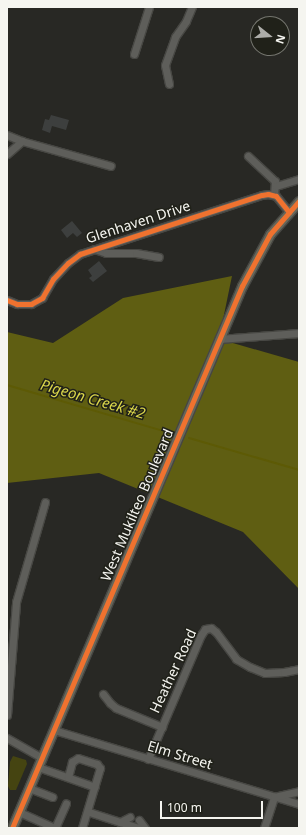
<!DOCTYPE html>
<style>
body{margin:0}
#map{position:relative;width:306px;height:835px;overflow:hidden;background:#282824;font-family:"Noto Sans",sans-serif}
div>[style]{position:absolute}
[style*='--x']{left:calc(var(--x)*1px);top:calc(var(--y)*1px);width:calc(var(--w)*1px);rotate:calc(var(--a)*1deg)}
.green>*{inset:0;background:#454411}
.forest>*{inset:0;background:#5f5e12}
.stream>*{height:2px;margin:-1px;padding:0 1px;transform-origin:1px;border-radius:1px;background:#5d5a05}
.building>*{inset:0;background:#3d3f3e}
.roads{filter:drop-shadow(1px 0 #474743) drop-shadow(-1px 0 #474743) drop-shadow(0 1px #474743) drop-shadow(0 -1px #474743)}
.minor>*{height:7px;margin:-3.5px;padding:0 3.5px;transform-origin:3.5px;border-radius:3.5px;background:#5e5e5a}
.major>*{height:9px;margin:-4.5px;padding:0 4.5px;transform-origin:4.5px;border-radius:4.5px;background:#66665a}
.cycleway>*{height:5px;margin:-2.5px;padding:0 2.5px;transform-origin:2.5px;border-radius:2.5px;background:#ef722f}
span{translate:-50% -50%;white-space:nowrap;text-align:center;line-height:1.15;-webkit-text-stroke:3px #202119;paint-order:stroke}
.street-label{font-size:14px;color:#f5f5f0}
.water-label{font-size:15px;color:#d9d54a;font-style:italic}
.frame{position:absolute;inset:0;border:8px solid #f5f5f0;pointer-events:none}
.north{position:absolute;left:250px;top:16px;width:40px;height:40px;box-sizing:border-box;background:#202119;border:1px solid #75766f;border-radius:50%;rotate:107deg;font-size:11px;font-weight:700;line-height:16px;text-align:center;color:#f5f5f0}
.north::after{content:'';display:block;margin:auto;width:14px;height:18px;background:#adada9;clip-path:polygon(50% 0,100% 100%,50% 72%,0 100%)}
.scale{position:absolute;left:160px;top:801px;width:103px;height:18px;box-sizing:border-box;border:2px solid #f5f5f0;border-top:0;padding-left:5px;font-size:12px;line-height:14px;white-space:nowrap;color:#f5f5f0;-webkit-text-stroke:3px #202119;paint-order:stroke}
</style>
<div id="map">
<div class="green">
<i style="clip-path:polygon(13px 756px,26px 760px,27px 764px,16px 790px,10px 790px,8px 786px,10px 762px)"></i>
</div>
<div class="forest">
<i style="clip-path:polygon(232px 276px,219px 339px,299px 362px,299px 589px,243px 532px,99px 473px,7px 483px,7px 332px,53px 343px,123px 298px)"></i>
</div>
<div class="stream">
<i style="--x:7;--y:385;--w:174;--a:16.4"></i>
<i style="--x:189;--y:438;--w:115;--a:16.2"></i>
</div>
<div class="building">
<i style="clip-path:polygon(51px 115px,69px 120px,66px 130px,52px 126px,50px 133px,42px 130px,45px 119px,49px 120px)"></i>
<i style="clip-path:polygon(72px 221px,82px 233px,77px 237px,73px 233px,67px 238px,61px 230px)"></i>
<i style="clip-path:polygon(99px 261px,107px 271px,93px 282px,89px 278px,92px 276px,88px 270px)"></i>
</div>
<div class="roads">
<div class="minor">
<i style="--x:134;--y:54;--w:49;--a:-72.3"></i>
<i style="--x:169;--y:84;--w:19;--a:-102"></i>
<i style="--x:165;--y:65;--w:30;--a:-70"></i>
<i style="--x:175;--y:37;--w:19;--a:-55"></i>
<i style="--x:186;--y:21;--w:15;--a:-67"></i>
<i style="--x:7;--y:135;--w:16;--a:22"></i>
<i style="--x:22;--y:141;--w:92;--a:15.7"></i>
<i style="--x:7;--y:154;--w:20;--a:-41"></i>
<i style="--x:248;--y:156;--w:37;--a:43"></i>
<i style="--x:275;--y:181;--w:14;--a:94"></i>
<i style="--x:276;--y:186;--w:24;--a:-17"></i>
<i style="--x:94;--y:249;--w:13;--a:18"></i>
<i style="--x:106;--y:253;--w:30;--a:0"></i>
<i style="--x:136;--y:253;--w:23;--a:10"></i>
<i style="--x:7;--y:300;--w:11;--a:22"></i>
<i style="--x:17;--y:304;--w:14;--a:0"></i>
<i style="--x:31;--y:304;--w:13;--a:-29"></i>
<i style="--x:42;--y:298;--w:22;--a:-60"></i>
<i style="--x:53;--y:279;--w:22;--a:-47"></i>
<i style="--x:68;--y:263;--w:15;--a:-37"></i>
<i style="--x:80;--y:254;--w:191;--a:-18"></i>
<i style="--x:262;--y:195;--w:6;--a:-9"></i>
<i style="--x:268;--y:194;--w:8;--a:14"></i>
<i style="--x:276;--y:196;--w:21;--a:51"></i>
<i style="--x:219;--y:339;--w:80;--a:-4.3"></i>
<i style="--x:103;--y:694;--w:11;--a:52"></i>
<i style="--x:110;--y:703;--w:8;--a:40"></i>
<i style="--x:116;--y:708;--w:50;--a:22.4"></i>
<i style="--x:7;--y:715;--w:113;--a:-85.4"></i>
<i style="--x:16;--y:602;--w:104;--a:-73.8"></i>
<i style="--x:54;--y:730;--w:256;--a:16.8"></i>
<i style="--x:7;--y:738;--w:40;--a:29.7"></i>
<i style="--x:148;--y:759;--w:135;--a:-66.9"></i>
<i style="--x:201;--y:635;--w:7;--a:-56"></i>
<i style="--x:205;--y:629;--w:6;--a:-9"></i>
<i style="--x:211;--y:628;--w:6;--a:39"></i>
<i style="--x:216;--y:632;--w:34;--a:53"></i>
<i style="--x:236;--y:659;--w:16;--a:30"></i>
<i style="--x:250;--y:667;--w:16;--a:22"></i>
<i style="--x:265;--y:673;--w:19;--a:-3"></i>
<i style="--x:284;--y:672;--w:15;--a:-11"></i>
<i style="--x:38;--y:767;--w:60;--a:19.3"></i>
<i style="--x:68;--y:777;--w:16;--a:-75"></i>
<i style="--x:72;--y:762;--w:7;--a:-34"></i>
<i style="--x:78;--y:758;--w:20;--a:18"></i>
<i style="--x:97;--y:764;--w:5;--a:53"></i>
<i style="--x:100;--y:768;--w:63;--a:106.7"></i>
<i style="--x:29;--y:788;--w:25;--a:21"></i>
<i style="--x:19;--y:812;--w:39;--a:24"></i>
<i style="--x:89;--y:812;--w:33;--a:18"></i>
<i style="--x:120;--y:822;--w:11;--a:-27"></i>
<i style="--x:139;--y:820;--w:10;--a:53"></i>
<i style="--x:120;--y:822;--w:19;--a:18"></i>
<i style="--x:55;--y:828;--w:27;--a:-66"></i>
<i style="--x:264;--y:828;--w:33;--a:-72"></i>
<i style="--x:274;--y:797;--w:26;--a:-13"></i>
</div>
<div class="major">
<i style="--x:12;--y:828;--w:589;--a:-67.01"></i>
<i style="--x:242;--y:286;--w:59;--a:-61.7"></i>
<i style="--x:270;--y:234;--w:44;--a:-48.7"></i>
</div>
</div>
<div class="cycleway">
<i style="--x:7;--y:300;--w:11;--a:22"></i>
<i style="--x:17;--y:304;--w:14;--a:0"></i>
<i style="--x:31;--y:304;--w:13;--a:-29"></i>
<i style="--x:42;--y:298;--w:22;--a:-60"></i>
<i style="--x:53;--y:279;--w:22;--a:-47"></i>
<i style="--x:68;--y:263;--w:15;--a:-37"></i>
<i style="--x:80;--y:254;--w:191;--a:-18"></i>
<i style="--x:262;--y:195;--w:6;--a:-9"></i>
<i style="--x:268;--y:194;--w:8;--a:14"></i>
<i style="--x:276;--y:196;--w:21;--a:51"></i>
<i style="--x:12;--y:828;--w:589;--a:-67.01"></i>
<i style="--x:242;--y:286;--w:59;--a:-61.7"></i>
<i style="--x:270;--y:234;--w:44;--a:-48.7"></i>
</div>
<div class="street-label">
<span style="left:138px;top:222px;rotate:-18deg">Glenhaven Drive</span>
<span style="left:137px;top:505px;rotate:-67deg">West Mukilteo Boulevard</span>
<span style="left:173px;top:671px;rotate:-65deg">Heather Road</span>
<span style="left:180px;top:755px;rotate:17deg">Elm Street</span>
</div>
<div class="water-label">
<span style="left:93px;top:399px;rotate:16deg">Pigeon Creek #2</span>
</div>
<div class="frame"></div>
<div class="north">N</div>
<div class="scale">100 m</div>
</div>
